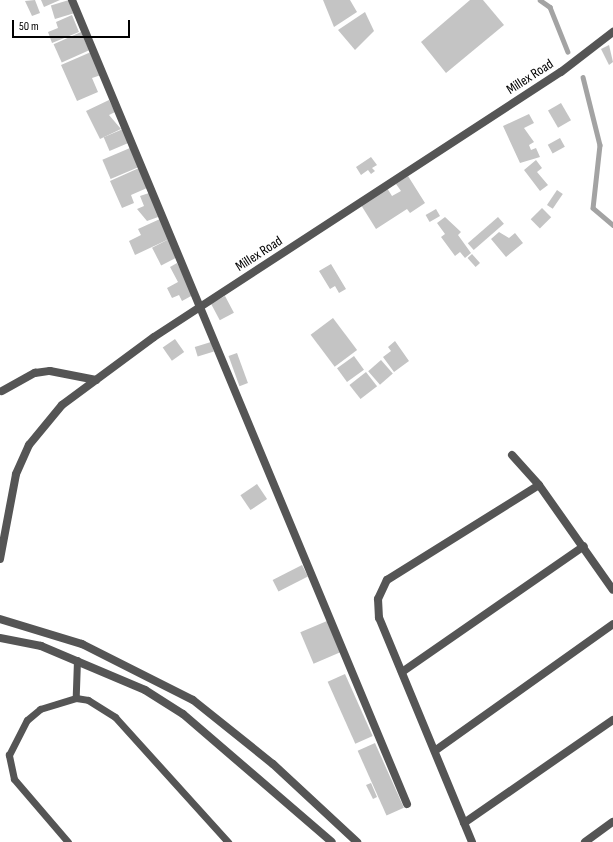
<!DOCTYPE html>
<style>
body{margin:0}
#map{position:relative;width:613px;height:842px;overflow:hidden;background:#fff;font-family:"Sofia Sans Condensed",sans-serif}
div>[style]{position:absolute}
[style*='--x']{left:calc(var(--x)*1px);top:calc(var(--y)*1px);width:calc(var(--w)*1px);rotate:calc(var(--a)*1deg)}
.stream>*{height:4.5px;margin:-2.25px;padding:0 2.25px;transform-origin:2.25px;border-radius:2.25px;background:#a3a3a3}
.building>*{inset:0;background:#c4c4c4;transform-origin:0 0}
.service>*{height:7px;margin:-3.5px;padding:0 3.5px;transform-origin:3.5px;border-radius:3.5px;background:#555}
.minor>*{height:8px;margin:-4px;padding:0 4px;transform-origin:4px;border-radius:4px;background:#555}
.tertiary>*{height:8px;margin:-4px;padding:0 4px;transform-origin:4px;border-radius:4px;background:#555}
span{translate:-50% -50%;white-space:nowrap;text-align:center;line-height:1.15;-webkit-text-stroke:3px #fff;paint-order:stroke}
.street-label{font-size:14px;color:#000}
.scale{position:absolute;left:12px;top:20px;width:118px;height:18px;box-sizing:border-box;border:2px solid #000;border-top:0;padding-left:5px;font-size:12px;line-height:14px;white-space:nowrap;color:#000;-webkit-text-stroke:3px #fff;paint-order:stroke}
</style>
<div id="map">
<div class="stream">
<i style="--x:540;--y:0;--w:12;--a:35"></i>
<i style="--x:550;--y:7;--w:48;--a:68.2"></i>
<i style="--x:583;--y:77;--w:70;--a:76"></i>
<i style="--x:600;--y:145;--w:63;--a:96.3"></i>
<i style="--x:593;--y:208;--w:26;--a:40"></i>
</div>
<div class="building">
<i style="clip-path:polygon(35px 0,40px 13px,32px 16px,25px 1px)"></i>
<i style="clip-path:polygon(41px 0,60px 0,44px 7px)"></i>
<i style="left:69px;top:0;width:14px;height:19px;rotate:73deg"></i>
<i style="clip-path:polygon(323px 0,350px 0,357px 12px,334px 27px)"></i>
<i style="clip-path:polygon(470px 0,483px 0,504px 25px,446px 73px,421px 42px)"></i>
<i style="clip-path:polygon(365px 12px,374px 31px,355px 50px,338px 30px)"></i>
<i style="clip-path:polygon(72px 15px,79px 32px,52px 43px,48px 32px,58px 28px,56px 22px)"></i>
<i style="left:81px;top:32px;width:20px;height:30px;rotate:66deg"></i>
<i style="clip-path:polygon(609px 45px,613px 62px,609px 65px,601px 49px)"></i>
<i style="clip-path:polygon(91px 52px,101px 75px,92px 78px,98px 92px,77px 101px,61px 65px)"></i>
<i style="clip-path:polygon(109px 100px,115px 112px,109px 115px,121px 129px,100px 139px,86px 111px)"></i>
<i style="left:561px;top:103px;width:20px;height:15px;rotate:60deg"></i>
<i style="clip-path:polygon(529px 114px,534px 123px,524px 128px,534px 142px,529px 145px,531px 150px,536px 148px,540px 157px,520px 163px,503px 126px)"></i>
<i style="left:123px;top:129px;width:15px;height:21px;rotate:67deg"></i>
<i style="left:560px;top:138px;width:10px;height:14px;rotate:61deg"></i>
<i style="left:130px;top:148px;width:21px;height:30px;rotate:67deg"></i>
<i style="clip-path:polygon(371px 157px,377px 165px,372px 168px,375px 171px,371px 174px,368px 170px,361px 175px,356px 167px)"></i>
<i style="clip-path:polygon(536px 160px,542px 168px,537px 172px,548px 185px,540px 191px,524px 170px)"></i>
<i style="clip-path:polygon(139px 168px,147px 188px,131px 195px,134px 203px,122px 208px,110px 181px)"></i>
<i style="clip-path:polygon(408px 176px,425px 203px,410px 213px,407px 209px,376px 229px,361px 205px,387px 188px,392px 196px,401px 191px,396px 184px)"></i>
<i style="left:557px;top:190px;width:7px;height:18px;rotate:34deg"></i>
<i style="clip-path:polygon(149px 193px,161px 216px,147px 221px,137px 209px,144px 206px,140px 196px)"></i>
<i style="left:542px;top:208px;width:13px;height:16px;rotate:45deg"></i>
<i style="left:436px;top:209px;width:8px;height:12px;rotate:60deg"></i>
<i style="clip-path:polygon(445px 217px,461px 232px,458px 235px,471px 253px,465px 258px,460px 252px,455px 256px,441px 237px,445px 234px,437px 223px)"></i>
<i style="left:498px;top:217px;width:9px;height:40px;rotate:49deg"></i>
<i style="clip-path:polygon(160px 219px,169px 239px,135px 255px,129px 241px,141px 235px,138px 229px)"></i>
<i style="clip-path:polygon(499px 232px,509px 238px,515px 233px,523px 243px,506px 257px,491px 239px)"></i>
<i style="left:169px;top:239px;width:20px;height:19px;rotate:63deg"></i>
<i style="left:472px;top:254px;width:12px;height:6px;rotate:48deg"></i>
<i style="clip-path:polygon(177px 263px,193px 295px,182px 301px,179px 295px,172px 298px,167px 288px,178px 282px,170px 267px)"></i>
<i style="clip-path:polygon(331px 264px,346px 289px,339px 293px,335px 286px,330px 289px,319px 271px)"></i>
<i style="left:225px;top:296px;width:19px;height:16px;rotate:62deg"></i>
<i style="left:333px;top:318px;width:40px;height:28px;rotate:53deg"></i>
<i style="left:175px;top:339px;width:16px;height:15px;rotate:55deg"></i>
<i style="clip-path:polygon(395px 341px,409px 361px,394px 372px,383px 357px,391px 351px,388px 347px)"></i>
<i style="left:211px;top:342px;width:10px;height:17px;rotate:73deg"></i>
<i style="left:237px;top:353px;width:32px;height:9px;rotate:70deg"></i>
<i style="left:354px;top:356px;width:17px;height:21px;rotate:54deg"></i>
<i style="left:381px;top:360px;width:18px;height:17px;rotate:49deg"></i>
<i style="left:366px;top:372px;width:18px;height:21px;rotate:52deg"></i>
<i style="left:257px;top:484px;width:18px;height:20px;rotate:56deg"></i>
<i style="left:302px;top:565px;width:13px;height:33px;rotate:63deg"></i>
<i style="left:327px;top:621px;width:34px;height:29px;rotate:67deg"></i>
<i style="left:345px;top:674px;width:68px;height:19px;rotate:66deg"></i>
<i style="left:375px;top:743px;width:71px;height:19px;rotate:66deg"></i>
<i style="clip-path:polygon(371px 783px,377px 797px,373px 799px,366px 785px)"></i>
</div>
<div class="service">
<i style="--x:77;--y:660;--w:38;--a:92"></i>
<i style="--x:76;--y:698;--w:12;--a:9"></i>
<i style="--x:88;--y:700;--w:32;--a:32"></i>
<i style="--x:115;--y:717;--w:169;--a:47.9"></i>
<i style="--x:68;--y:842;--w:83;--a:-130.6"></i>
<i style="--x:14;--y:779;--w:25;--a:-102"></i>
<i style="--x:9;--y:755;--w:39;--a:-63"></i>
<i style="--x:27;--y:720;--w:17;--a:-40"></i>
<i style="--x:40;--y:709;--w:38;--a:-17"></i>
</div>
<div class="minor">
<i style="--x:72;--y:0;--w:871;--a:67.38"></i>
<i style="--x:2;--y:391;--w:38;--a:-29"></i>
<i style="--x:35;--y:373;--w:15;--a:-8"></i>
<i style="--x:50;--y:371;--w:47;--a:11.1"></i>
<i style="--x:512;--y:455;--w:40;--a:48"></i>
<i style="--x:539;--y:485;--w:128;--a:54.8"></i>
<i style="--x:0;--y:619;--w:86;--a:17"></i>
<i style="--x:82;--y:644;--w:124;--a:26.8"></i>
<i style="--x:193;--y:700;--w:102;--a:38.7"></i>
<i style="--x:273;--y:764;--w:115;--a:42.9"></i>
<i style="--x:0;--y:638;--w:42;--a:11"></i>
<i style="--x:41;--y:646;--w:113;--a:22.9"></i>
<i style="--x:145;--y:690;--w:45;--a:32.3"></i>
<i style="--x:183;--y:714;--w:196;--a:40.7"></i>
<i style="--x:402;--y:672;--w:221;--a:-34.7"></i>
<i style="--x:436;--y:750;--w:217;--a:-35.4"></i>
<i style="--x:464;--y:823;--w:181;--a:-34.7"></i>
<i style="--x:472;--y:842;--w:243;--a:-112.5"></i>
<i style="--x:379;--y:618;--w:19;--a:-93"></i>
<i style="--x:378;--y:599;--w:21;--a:-65"></i>
<i style="--x:387;--y:580;--w:179;--a:-32"></i>
<i style="--x:585;--y:842;--w:34;--a:-36"></i>
</div>
<div class="tertiary">
<i style="--x:0;--y:559;--w:86;--a:-79.3"></i>
<i style="--x:16;--y:474;--w:32;--a:-66"></i>
<i style="--x:29;--y:445;--w:52;--a:-50.5"></i>
<i style="--x:62;--y:405;--w:114;--a:-36.5"></i>
<i style="--x:154;--y:337;--w:486;--a:-33.1"></i>
<i style="--x:561;--y:72;--w:66;--a:-37.6"></i>
</div>
<div class="street-label">
<span style="left:530px;top:77px;rotate:-33deg">Millex Road</span>
<span style="left:259px;top:254px;rotate:-33deg">Millex Road</span>
</div>
<div class="scale">50 m</div>
</div>
